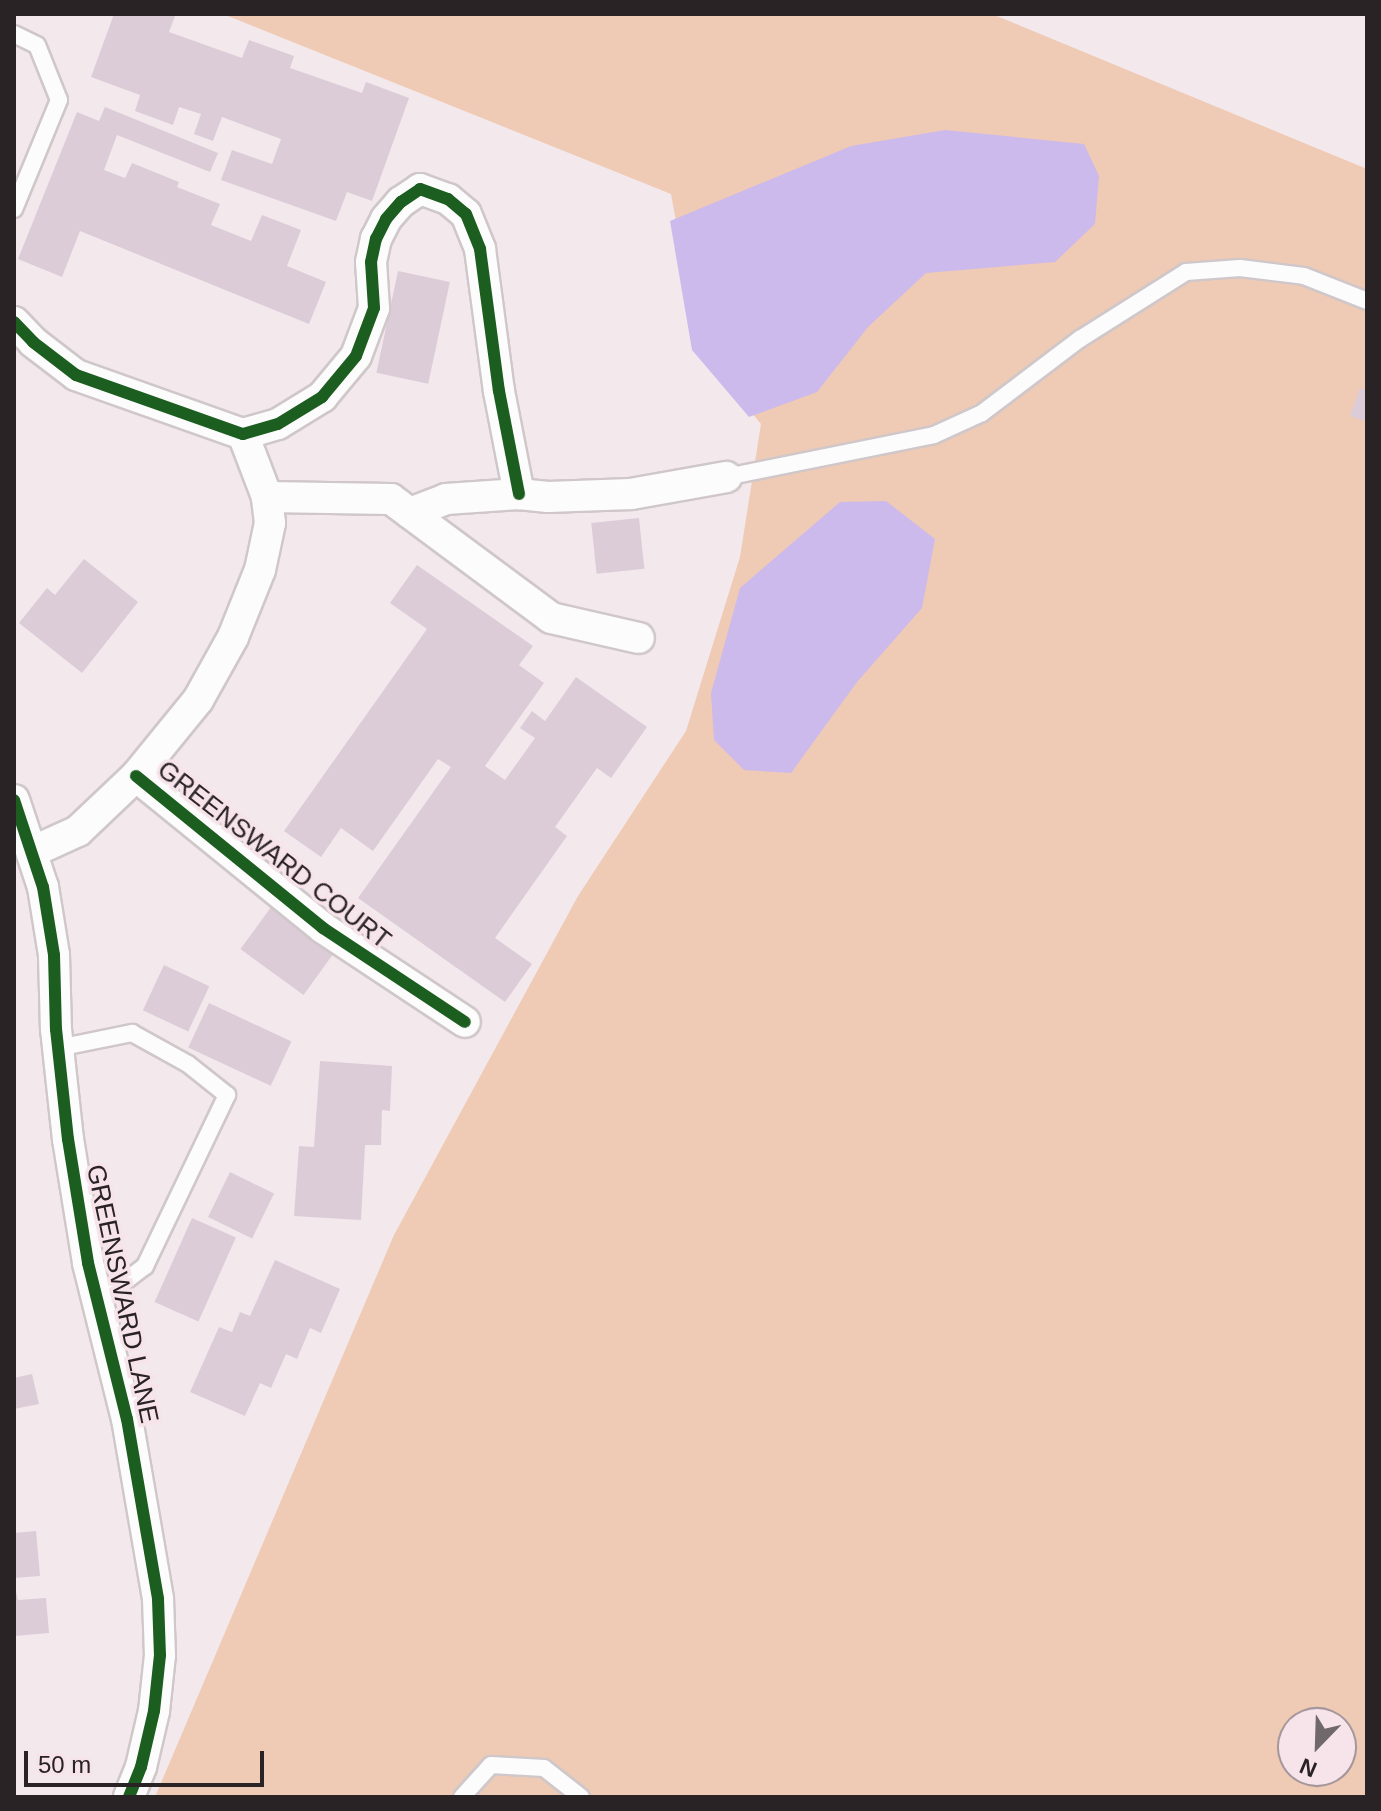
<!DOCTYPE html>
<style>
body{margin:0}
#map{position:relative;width:1381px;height:1811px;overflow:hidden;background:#f3e8eb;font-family:Arial,sans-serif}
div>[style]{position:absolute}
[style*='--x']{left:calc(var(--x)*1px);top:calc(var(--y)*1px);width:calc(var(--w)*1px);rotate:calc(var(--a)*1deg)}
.green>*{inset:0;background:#efcab4}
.water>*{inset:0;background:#cdbaec}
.building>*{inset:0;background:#dcccd8;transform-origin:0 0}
.roads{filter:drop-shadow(2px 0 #cfc7c9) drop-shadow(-2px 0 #cfc7c9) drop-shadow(0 2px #cfc7c9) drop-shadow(0 -2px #cfc7c9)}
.lane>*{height:16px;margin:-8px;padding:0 8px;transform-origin:8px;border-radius:8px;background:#fdfcfc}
.street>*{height:30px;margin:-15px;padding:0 15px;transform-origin:15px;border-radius:15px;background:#fdfcfc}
.cycleway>*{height:12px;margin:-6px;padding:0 6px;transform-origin:6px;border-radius:6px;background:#1b5e20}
span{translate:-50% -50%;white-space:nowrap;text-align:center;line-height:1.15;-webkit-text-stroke:7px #f7e4ea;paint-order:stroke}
.street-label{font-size:26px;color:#2a2325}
.frame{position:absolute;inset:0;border:16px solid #2a2325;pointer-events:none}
.north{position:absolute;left:1277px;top:1707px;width:80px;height:80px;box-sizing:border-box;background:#f7e4ea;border:2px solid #a5979b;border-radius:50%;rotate:203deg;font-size:22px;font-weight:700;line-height:32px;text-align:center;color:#2a2325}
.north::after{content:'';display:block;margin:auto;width:28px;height:36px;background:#70686a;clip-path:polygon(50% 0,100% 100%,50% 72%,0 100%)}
.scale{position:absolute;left:24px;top:1751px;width:240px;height:36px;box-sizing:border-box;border:4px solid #2a2325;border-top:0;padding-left:10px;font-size:24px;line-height:28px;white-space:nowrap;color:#2a2325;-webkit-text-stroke:6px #f7e4ea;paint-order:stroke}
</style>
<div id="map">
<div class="green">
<i style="clip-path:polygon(evenodd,223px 14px,992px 14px,1367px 169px,1367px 1797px,155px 1797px,394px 1235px,578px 896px,686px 731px,740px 557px,761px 424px,700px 351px,671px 194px,223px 14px,1293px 1723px,1341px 1723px,1341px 1771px,1293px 1771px,1293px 1723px)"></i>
</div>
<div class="water">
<i style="clip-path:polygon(945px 130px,1084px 144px,1099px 176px,1095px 224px,1055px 262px,926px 273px,868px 327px,817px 392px,749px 417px,692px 350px,670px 221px,851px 146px)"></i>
<i style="clip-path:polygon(886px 501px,935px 539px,922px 608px,857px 682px,791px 773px,744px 770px,714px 740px,711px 693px,740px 588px,840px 502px)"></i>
</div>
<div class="building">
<i style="clip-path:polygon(114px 14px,168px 14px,175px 16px,169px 32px,242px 58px,249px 40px,294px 56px,290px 68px,362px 93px,366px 82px,409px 98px,372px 201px,347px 192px,336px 221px,221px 180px,232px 150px,272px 164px,281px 139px,222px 117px,213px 141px,194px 134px,201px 114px,179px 107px,173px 125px,135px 111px,140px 95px,91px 77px)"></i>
<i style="clip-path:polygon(105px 107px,218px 153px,210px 172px,117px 135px,104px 170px,125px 178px,132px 163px,179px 182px,177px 187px,220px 204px,211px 225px,251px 241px,262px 215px,301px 230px,287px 266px,326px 282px,309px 324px,80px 231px,62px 277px,18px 259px,77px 112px,99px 121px)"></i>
<i style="left:398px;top:271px;width:53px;height:104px;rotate:12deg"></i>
<i style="clip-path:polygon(1360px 388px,1367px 391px,1367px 422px,1350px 416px)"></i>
<i style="left:639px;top:518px;width:51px;height:48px;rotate:84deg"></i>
<i style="clip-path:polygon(84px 559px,138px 602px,82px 673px,19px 623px,47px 588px,55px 595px)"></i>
<i style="clip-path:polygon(417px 565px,533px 646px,519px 665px,544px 683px,485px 766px,505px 780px,535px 738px,520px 728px,532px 711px,545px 721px,576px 677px,647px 727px,611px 778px,597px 768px,555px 827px,567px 836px,495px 938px,532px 964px,505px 1002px,358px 898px,451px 767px,438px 759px,373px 851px,341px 828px,321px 857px,284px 831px,427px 629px,390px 603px)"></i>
<i style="left:271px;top:907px;width:78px;height:52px;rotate:36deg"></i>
<i style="left:164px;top:965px;width:50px;height:50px;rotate:25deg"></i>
<i style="left:209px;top:1003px;width:91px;height:49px;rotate:25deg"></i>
<i style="clip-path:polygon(320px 1061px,392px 1066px,390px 1111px,382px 1110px,381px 1145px,365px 1145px,361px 1220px,294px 1216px,299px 1146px,314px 1147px)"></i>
<i style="left:230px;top:1172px;width:49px;height:50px;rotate:26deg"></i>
<i style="left:192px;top:1218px;width:48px;height:92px;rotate:24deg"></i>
<i style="clip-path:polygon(275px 1260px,340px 1289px,321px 1333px,310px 1328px,297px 1359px,286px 1354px,271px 1388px,260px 1383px,245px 1416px,190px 1392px,219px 1327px,232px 1332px,240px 1312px,250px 1316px)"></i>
<i style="clip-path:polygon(32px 1374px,39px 1404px,14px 1409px,14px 1378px)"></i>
<i style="clip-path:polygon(36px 1531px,40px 1576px,14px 1578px,14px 1533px)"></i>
<i style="clip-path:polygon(14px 1583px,18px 1600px,46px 1598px,49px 1633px,14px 1636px)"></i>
</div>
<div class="roads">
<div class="lane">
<i style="--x:14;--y:34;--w:25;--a:26"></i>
<i style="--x:37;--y:45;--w:59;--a:68.2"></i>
<i style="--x:59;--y:100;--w:118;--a:112.4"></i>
<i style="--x:726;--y:477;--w:212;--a:-11.4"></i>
<i style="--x:934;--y:435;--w:53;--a:-24.6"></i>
<i style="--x:982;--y:413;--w:123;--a:-37.1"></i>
<i style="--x:1080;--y:339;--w:125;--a:-32.3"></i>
<i style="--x:1186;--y:272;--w:54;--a:-4.2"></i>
<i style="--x:1240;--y:268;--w:64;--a:7.1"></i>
<i style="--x:1304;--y:276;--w:68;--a:21.6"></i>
<i style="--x:58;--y:1048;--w:76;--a:-11.5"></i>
<i style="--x:132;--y:1033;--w:64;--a:29"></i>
<i style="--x:188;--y:1064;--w:50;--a:38.5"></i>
<i style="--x:227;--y:1095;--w:190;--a:115.6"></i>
<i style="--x:145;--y:1266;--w:59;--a:142.5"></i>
<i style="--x:462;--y:1797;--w:43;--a:-47.8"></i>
<i style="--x:491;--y:1765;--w:53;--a:3.2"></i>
<i style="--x:544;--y:1768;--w:47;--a:38.1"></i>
</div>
<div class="street">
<i style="--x:14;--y:322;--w:28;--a:46"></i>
<i style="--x:33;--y:342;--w:54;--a:37.5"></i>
<i style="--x:76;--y:375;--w:177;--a:19.5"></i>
<i style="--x:243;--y:434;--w:36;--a:-16"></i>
<i style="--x:278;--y:424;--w:52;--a:-31.5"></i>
<i style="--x:322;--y:397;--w:53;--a:-50.3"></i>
<i style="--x:356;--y:356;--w:51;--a:-69.4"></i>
<i style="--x:374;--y:308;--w:46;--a:-93.7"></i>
<i style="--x:371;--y:262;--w:24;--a:-78"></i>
<i style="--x:376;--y:239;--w:22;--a:-63"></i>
<i style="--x:386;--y:219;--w:23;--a:-49"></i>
<i style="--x:401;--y:202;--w:23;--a:-34"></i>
<i style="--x:420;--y:189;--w:30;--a:20"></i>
<i style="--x:448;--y:199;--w:23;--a:40"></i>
<i style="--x:466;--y:214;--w:38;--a:68"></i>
<i style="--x:480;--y:249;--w:143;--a:82.4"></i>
<i style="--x:499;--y:391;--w:105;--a:79"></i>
<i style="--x:267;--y:497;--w:124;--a:0.9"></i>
<i style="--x:391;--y:499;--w:199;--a:36.6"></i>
<i style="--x:551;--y:618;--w:90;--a:12.8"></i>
<i style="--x:410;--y:513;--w:39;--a:-21"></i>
<i style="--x:446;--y:499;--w:73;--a:-3.9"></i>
<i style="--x:519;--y:494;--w:29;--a:6"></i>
<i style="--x:548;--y:497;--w:83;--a:-2.1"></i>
<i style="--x:631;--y:494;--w:97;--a:-10.1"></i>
<i style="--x:136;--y:776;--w:241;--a:39.1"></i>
<i style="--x:323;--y:928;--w:170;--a:33.5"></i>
<i style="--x:14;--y:800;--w:92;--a:71.6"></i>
<i style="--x:43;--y:887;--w:69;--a:80.8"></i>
<i style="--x:54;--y:955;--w:74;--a:88.5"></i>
<i style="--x:56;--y:1029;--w:111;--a:83.8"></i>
<i style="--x:68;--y:1139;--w:126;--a:80.8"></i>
<i style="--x:88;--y:1263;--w:161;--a:76"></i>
<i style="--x:127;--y:1419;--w:183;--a:80.2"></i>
<i style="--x:158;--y:1599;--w:56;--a:88"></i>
<i style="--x:160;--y:1655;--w:56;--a:96.1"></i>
<i style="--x:154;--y:1711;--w:57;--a:103.1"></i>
<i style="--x:141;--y:1767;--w:32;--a:112"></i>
<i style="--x:34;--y:851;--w:48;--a:-24.4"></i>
<i style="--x:78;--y:831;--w:80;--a:-43.5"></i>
<i style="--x:136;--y:776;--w:98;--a:-50.8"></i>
<i style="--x:198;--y:700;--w:72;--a:-60.9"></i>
<i style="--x:233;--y:637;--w:72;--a:-68.1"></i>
<i style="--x:260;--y:570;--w:48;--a:-78"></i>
<i style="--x:270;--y:523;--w:26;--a:-97"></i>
<i style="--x:267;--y:497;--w:67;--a:-110.9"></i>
</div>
</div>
<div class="cycleway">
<i style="--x:14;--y:322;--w:28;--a:46"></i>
<i style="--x:33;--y:342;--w:54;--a:37.5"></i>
<i style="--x:76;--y:375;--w:177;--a:19.5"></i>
<i style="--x:243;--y:434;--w:36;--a:-16"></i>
<i style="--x:278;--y:424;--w:52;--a:-31.5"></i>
<i style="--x:322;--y:397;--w:53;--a:-50.3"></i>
<i style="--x:356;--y:356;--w:51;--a:-69.4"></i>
<i style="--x:374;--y:308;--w:46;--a:-93.7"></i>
<i style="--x:371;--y:262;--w:24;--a:-78"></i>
<i style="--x:376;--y:239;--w:22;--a:-63"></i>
<i style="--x:386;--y:219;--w:23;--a:-49"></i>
<i style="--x:401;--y:202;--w:23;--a:-34"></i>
<i style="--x:420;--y:189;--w:30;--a:20"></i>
<i style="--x:448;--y:199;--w:23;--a:40"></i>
<i style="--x:466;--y:214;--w:38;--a:68"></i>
<i style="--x:480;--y:249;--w:143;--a:82.4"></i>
<i style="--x:499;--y:391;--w:105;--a:79"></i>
<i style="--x:136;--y:776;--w:241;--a:39.1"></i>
<i style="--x:323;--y:928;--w:170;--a:33.5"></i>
<i style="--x:14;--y:800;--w:92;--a:71.6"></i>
<i style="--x:43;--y:887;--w:69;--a:80.8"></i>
<i style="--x:54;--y:955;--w:74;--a:88.5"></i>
<i style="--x:56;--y:1029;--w:111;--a:83.8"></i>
<i style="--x:68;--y:1139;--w:126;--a:80.8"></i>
<i style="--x:88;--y:1263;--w:161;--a:76"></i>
<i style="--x:127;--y:1419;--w:183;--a:80.2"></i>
<i style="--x:158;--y:1599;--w:56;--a:88"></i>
<i style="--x:160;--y:1655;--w:56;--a:96.1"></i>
<i style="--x:154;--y:1711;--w:57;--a:103.1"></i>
<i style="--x:141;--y:1767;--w:32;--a:112"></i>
</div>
<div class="street-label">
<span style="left:274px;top:855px;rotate:38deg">GREENSWARD COURT</span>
<span style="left:122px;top:1294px;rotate:78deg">GREENSWARD LANE</span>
</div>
<div class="frame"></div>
<div class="north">N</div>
<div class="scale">50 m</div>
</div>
